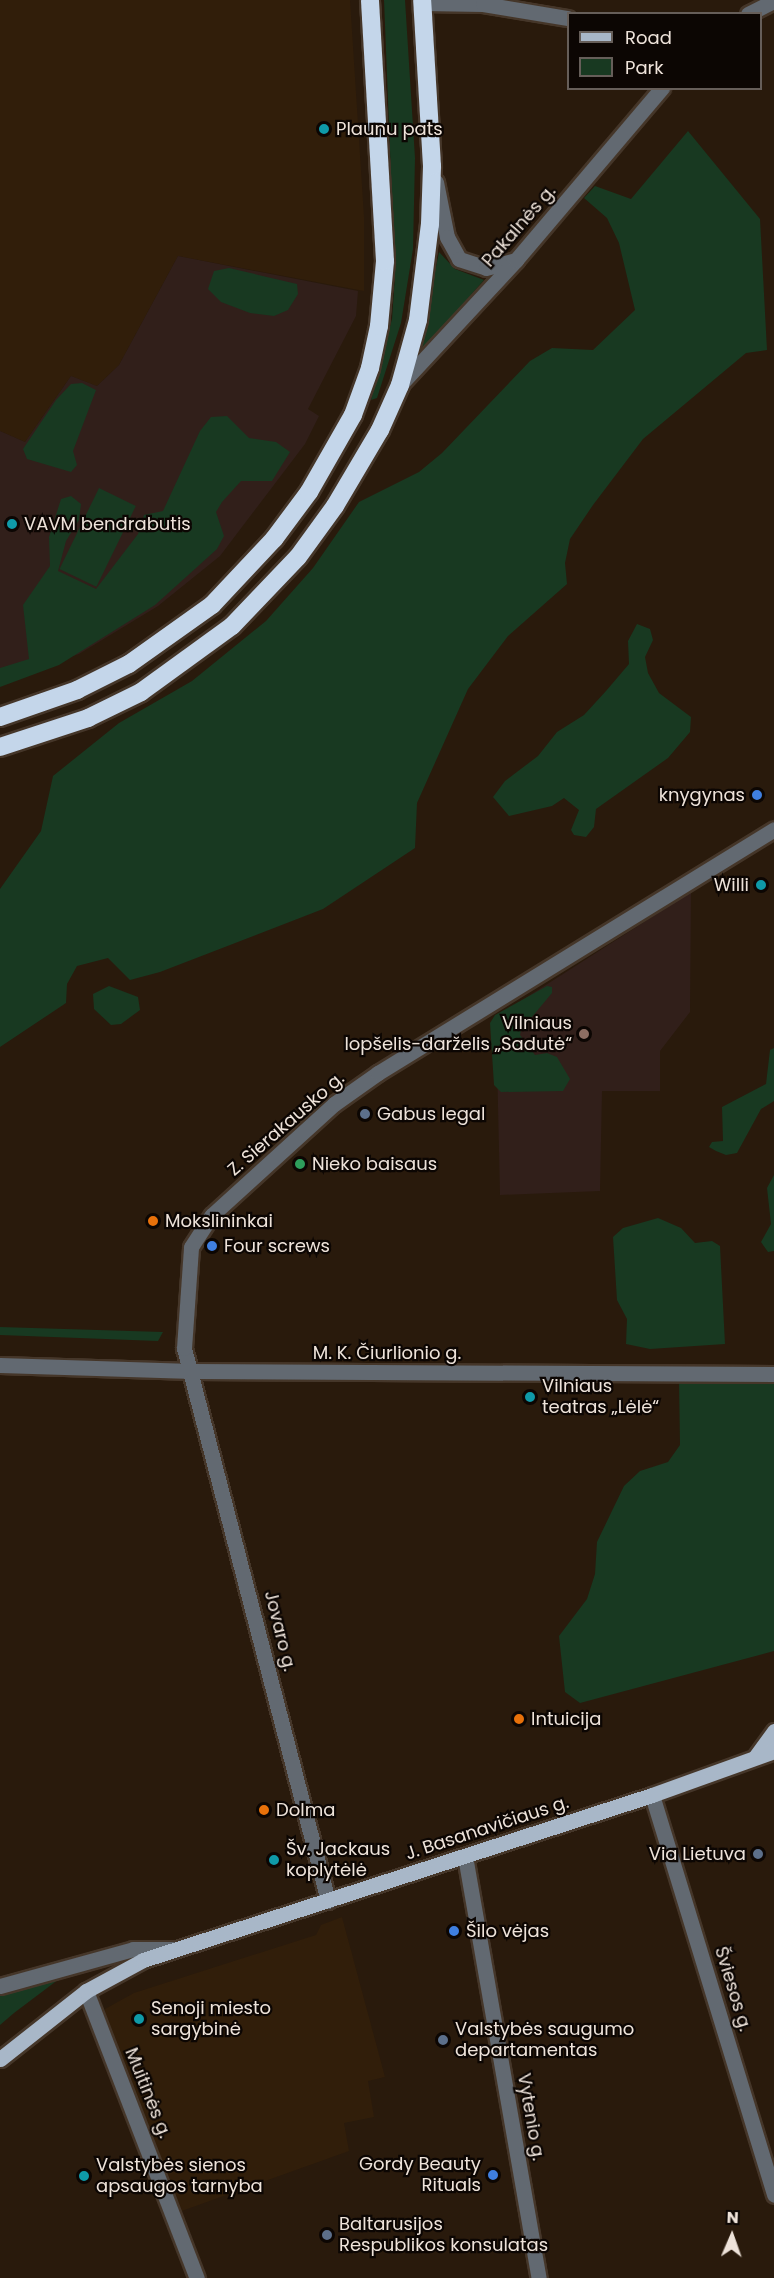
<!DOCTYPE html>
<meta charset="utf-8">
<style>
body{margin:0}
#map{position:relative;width:774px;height:2278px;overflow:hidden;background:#291a0c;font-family:Poppins,sans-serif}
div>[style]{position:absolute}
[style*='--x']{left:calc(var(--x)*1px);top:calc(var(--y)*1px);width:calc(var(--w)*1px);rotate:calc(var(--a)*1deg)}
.built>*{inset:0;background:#311e0a}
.education>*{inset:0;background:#311f1a}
.green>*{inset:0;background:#183921;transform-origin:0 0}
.roads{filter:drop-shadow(2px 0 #453629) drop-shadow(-2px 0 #453629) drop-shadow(0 2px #453629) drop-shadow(0 -2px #453629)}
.minor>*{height:15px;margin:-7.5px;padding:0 7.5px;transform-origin:7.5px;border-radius:7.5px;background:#626971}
.major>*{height:15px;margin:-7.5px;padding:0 7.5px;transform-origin:7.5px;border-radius:7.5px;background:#a8b7c8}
.highway>*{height:18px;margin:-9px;padding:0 9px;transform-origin:9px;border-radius:9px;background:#c4d6ea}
.dots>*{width:16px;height:16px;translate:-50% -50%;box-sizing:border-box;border:3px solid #0c0603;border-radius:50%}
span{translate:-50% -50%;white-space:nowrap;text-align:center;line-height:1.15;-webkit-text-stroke:4.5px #0c0603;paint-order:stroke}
.poi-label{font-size:18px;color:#eee3da}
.left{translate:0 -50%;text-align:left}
.right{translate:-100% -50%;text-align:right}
.street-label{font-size:18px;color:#eee3da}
.legend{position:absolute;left:567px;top:12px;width:195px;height:78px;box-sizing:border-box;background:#0c0603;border:2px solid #665e59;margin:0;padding:8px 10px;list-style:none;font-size:18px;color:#eee3da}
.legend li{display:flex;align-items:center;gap:12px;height:30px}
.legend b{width:30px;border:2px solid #665e59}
.north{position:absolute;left:702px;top:2206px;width:60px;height:60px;-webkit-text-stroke:4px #0c0603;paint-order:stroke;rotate:2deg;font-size:16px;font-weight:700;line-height:24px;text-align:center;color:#eee3da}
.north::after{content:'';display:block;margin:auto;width:21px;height:27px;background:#eee3da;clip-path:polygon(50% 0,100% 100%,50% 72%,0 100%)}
</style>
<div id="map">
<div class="built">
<i style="clip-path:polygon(0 0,350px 0,364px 217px,364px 291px,178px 256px,119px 365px,97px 386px,71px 376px,25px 442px,0 431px)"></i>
<i style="clip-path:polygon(342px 1917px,385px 2077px,368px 2081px,374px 2117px,344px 2123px,349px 2151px,179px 2212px,106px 2022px,105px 2009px,134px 1993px,316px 1935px,321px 1925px)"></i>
</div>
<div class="education">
<i style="clip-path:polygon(178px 256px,358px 291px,356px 316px,308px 409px,319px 416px,305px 444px,220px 556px,158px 606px,79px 654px,0 680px,0 431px,25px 442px,71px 376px,97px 386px,119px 365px)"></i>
<i style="clip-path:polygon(691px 892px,690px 1012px,660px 1051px,660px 1091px,602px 1091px,600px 1191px,500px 1195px,496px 1017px)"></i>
</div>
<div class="green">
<i style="clip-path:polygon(384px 0,405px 0,415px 158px,413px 249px,401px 323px,377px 398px,371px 400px,392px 319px,395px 276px)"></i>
<i style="clip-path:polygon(688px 131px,760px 219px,767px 350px,746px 353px,643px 439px,593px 505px,570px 539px,565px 563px,567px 584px,508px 636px,468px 689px,417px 803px,415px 848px,323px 909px,160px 972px,130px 980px,108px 958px,77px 966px,67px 984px,66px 1003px,0 1047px,0 889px,41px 831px,53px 776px,119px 723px,192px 681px,266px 621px,313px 568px,359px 502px,419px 472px,442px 453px,530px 361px,552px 348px,593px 350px,635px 310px,619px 243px,607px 218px,584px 198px,595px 186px,631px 199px)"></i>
<i style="clip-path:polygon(439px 252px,455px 269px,484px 280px,418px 355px)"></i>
<i style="clip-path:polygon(229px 268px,297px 284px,298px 294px,288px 310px,274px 316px,250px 313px,221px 302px,208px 289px,214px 271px)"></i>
<i style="clip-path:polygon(82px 383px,96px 390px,73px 451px,77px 465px,71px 472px,27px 459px,23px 449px,56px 400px,71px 384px)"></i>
<i style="clip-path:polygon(227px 416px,249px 438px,276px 442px,290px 452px,272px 481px,241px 481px,222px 502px,216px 512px,224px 536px,217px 549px,155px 605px,59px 665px,0 687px,0 668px,29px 659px,23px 605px,50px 566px,49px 537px,61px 499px,71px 496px,81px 504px,79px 520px,66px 541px,58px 571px,96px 589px,138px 534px,144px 515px,163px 511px,200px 431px,211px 417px)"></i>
<i style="left:99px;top:488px;width:41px;height:90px;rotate:26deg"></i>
<i style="clip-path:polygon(637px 624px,650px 629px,653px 640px,645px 657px,648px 673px,659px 693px,691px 717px,690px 732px,668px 758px,596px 809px,594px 827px,586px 837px,574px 835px,571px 830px,579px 810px,564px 798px,552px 806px,509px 816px,493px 797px,505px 781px,538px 756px,557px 732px,584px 715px,606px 691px,629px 664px,628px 641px)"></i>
<i style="clip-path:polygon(109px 986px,138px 997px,140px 1010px,121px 1024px,111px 1025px,94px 1009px,93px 994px)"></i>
<i style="clip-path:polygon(547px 986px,552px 987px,552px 993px,521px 1030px,520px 1035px,535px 1055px,547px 1053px,557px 1057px,570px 1079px,563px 1091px,501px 1092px,494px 1085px,490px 1023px,495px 1015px)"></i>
<i style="clip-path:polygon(774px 1048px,774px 1101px,761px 1109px,737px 1153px,726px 1155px,716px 1151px,709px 1147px,712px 1142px,723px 1141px,722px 1107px,766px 1084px,770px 1050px)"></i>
<i style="clip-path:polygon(774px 1175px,774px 1251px,768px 1252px,761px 1242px,771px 1224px,767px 1188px)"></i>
<i style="clip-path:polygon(658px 1218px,681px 1228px,695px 1243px,712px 1241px,720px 1246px,725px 1344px,650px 1349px,626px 1344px,627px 1319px,617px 1300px,613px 1237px,623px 1228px)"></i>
<i style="clip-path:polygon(0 1327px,163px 1332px,158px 1341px,0 1335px)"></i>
<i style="clip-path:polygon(679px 1380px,774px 1380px,774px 1651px,580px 1703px,565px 1692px,559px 1636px,587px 1599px,595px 1574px,597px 1542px,624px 1486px,640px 1471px,668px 1462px,680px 1445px)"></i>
<i style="clip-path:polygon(71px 1970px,14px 2013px,0 2025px,0 1993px)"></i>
</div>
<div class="roads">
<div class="minor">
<i style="--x:422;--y:3;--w:61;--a:0.9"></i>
<i style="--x:483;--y:4;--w:86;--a:9.4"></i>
<i style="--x:748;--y:14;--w:29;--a:-27"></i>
<i style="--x:436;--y:182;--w:56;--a:78.7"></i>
<i style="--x:447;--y:237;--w:25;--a:61"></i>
<i style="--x:459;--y:259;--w:28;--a:18"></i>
<i style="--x:486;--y:268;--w:28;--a:-15"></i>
<i style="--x:400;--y:385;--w:171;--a:-47.1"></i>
<i style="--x:516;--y:260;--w:226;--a:-49.7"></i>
<i style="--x:0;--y:1365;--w:192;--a:1.8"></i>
<i style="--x:192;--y:1371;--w:582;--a:0.3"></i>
<i style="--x:652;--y:1795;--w:418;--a:73"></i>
<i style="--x:465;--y:1856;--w:428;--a:80.1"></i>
<i style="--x:328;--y:1901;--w:571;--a:-104.6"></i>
<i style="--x:184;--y:1348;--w:101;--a:-86"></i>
<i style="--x:191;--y:1247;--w:38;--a:-57"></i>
<i style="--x:212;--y:1215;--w:165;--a:-42.3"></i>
<i style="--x:334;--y:1104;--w:54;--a:-35.2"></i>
<i style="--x:378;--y:1073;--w:465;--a:-31.6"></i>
<i style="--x:0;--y:1986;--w:138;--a:-15.5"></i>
<i style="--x:133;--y:1949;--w:39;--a:0"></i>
<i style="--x:86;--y:1991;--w:308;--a:68.9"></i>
</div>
<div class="major">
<i style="--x:756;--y:1756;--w:31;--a:-54"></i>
<i style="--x:0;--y:2059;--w:110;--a:-38.3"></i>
<i style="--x:86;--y:1991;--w:65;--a:-28.5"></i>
<i style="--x:143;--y:1960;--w:535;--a:-17.96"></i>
<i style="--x:652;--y:1795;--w:130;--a:-19.8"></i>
</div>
<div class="highway">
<i style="--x:0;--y:717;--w:82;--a:-19.3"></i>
<i style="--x:77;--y:690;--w:58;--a:-26.6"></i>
<i style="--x:129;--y:664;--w:102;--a:-35.4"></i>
<i style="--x:212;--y:605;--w:91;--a:-46.8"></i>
<i style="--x:274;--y:539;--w:59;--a:-53.3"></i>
<i style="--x:309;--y:492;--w:89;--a:-60.3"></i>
<i style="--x:353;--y:415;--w:50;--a:-70.1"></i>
<i style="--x:370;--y:368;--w:43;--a:-77.9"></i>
<i style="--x:379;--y:326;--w:65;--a:-84.7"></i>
<i style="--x:385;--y:261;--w:261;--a:-93.3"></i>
<i style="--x:0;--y:747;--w:93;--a:-18.2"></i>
<i style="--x:88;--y:718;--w:59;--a:-26.1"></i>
<i style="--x:141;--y:692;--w:112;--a:-36"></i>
<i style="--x:232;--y:626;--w:95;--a:-46.3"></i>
<i style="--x:298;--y:557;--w:63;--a:-54"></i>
<i style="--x:335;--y:506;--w:88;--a:-59.4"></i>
<i style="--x:380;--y:430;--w:49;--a:-66"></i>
<i style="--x:400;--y:385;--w:67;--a:-74.5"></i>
<i style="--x:418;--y:320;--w:97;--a:-82.9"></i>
<i style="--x:430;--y:224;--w:58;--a:-88"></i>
<i style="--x:432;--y:166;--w:166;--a:-93.4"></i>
</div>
</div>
<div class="dots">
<i style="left:324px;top:129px;background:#0f9aa8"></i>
<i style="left:12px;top:524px;background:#0f9aa8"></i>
<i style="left:757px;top:795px;background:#3f7fe0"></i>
<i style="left:761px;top:885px;background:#0f9aa8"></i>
<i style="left:584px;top:1034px;background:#8d6e63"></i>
<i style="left:365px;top:1114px;background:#5c6f8a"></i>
<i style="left:300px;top:1164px;background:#2e9e5b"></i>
<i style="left:153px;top:1221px;background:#e8710a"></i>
<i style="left:212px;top:1246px;background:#3f7fe0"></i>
<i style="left:530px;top:1397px;background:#0f9aa8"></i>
<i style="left:519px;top:1719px;background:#e8710a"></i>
<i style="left:264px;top:1810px;background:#e8710a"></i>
<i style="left:758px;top:1854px;background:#5c6f8a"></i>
<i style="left:274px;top:1860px;background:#0f9aa8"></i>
<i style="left:454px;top:1931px;background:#3f7fe0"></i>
<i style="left:139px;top:2019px;background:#0f9aa8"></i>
<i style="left:443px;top:2040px;background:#5c6f8a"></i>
<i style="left:493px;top:2175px;background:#3f7fe0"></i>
<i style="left:84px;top:2176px;background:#0f9aa8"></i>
<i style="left:327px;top:2235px;background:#5c6f8a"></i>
</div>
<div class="poi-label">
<span class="left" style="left:336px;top:129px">Plaunu pats</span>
<span class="left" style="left:24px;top:524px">VAVM bendrabutis</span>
<span class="right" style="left:745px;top:795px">knygynas</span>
<span class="right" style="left:749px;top:885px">Willi</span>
<span class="right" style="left:572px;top:1034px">Vilniaus<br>lopšelis-darželis „Sadutė“</span>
<span class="left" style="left:377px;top:1114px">Gabus legal</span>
<span class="left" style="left:312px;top:1164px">Nieko baisaus</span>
<span class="left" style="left:165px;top:1221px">Mokslininkai</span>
<span class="left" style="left:224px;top:1246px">Four screws</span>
<span class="left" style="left:542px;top:1397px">Vilniaus<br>teatras „Lėlė“</span>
<span class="left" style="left:531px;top:1719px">Intuicija</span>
<span class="left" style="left:276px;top:1810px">Dolma</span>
<span class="left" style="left:286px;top:1860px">Šv. Jackaus<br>koplytėlė</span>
<span class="right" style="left:746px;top:1854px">Via Lietuva</span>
<span class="left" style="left:466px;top:1931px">Šilo vėjas</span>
<span class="left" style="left:151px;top:2019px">Senoji miesto<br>sargybinė</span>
<span class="left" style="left:455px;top:2040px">Valstybės saugumo<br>departamentas</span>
<span class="right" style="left:481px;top:2175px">Gordy Beauty<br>Rituals</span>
<span class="left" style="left:96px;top:2176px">Valstybės sienos<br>apsaugos tarnyba</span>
<span class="left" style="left:339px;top:2235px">Baltarusijos<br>Respublikos konsulatas</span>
</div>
<div class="street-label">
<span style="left:519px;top:226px;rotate:-49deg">Pakalnės g.</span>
<span style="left:286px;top:1124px;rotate:-41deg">Z. Sierakausko g.</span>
<span style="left:387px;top:1353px">M. K. Čiurlionio g.</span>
<span style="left:280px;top:1631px;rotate:76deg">Jovaro g.</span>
<span style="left:487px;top:1828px;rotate:-18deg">J. Basanavičiaus g.</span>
<span style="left:733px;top:1989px;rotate:73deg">Šviesos g.</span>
<span style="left:148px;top:2093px;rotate:68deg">Muitinės g.</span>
<span style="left:531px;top:2117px;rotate:80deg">Vytenio g.</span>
</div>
<ul class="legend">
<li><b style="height:8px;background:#a8b7c8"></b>Road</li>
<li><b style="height:16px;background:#183921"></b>Park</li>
</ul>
<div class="north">N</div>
</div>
